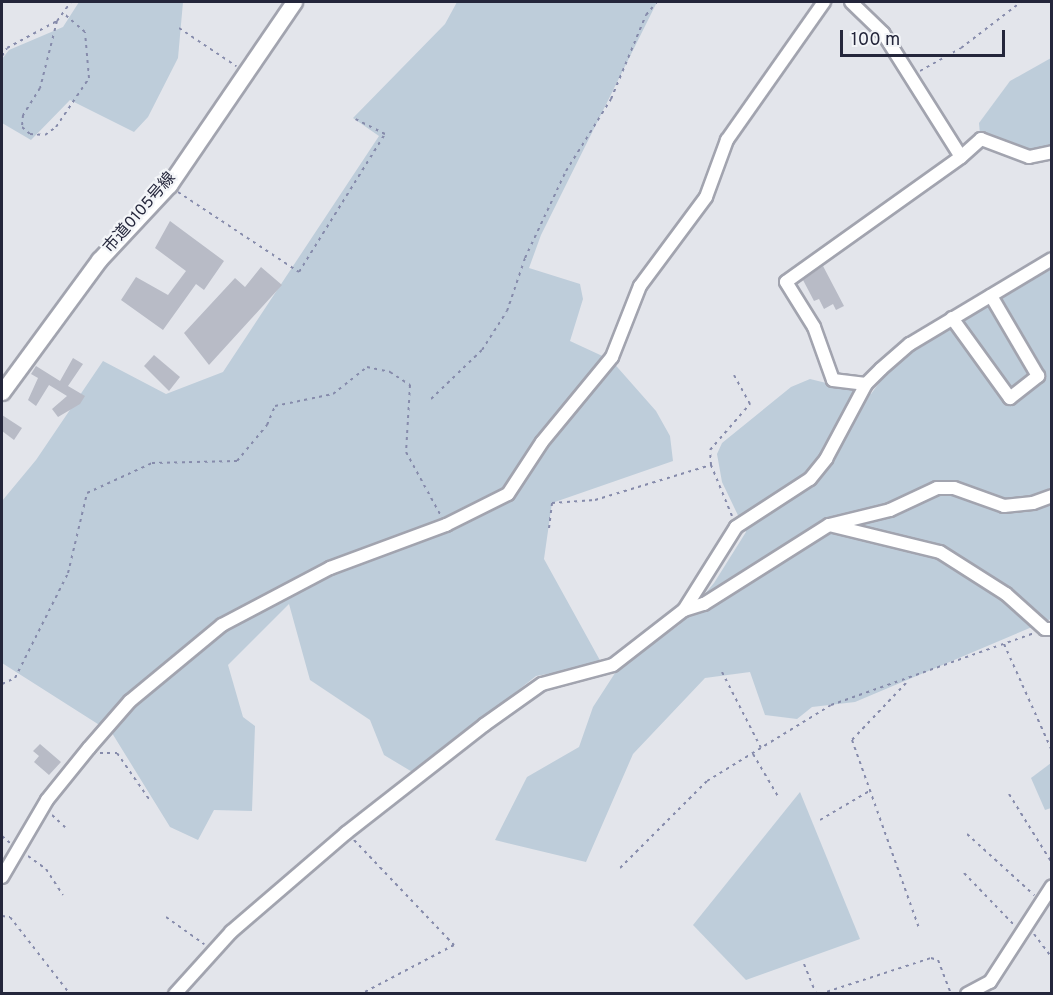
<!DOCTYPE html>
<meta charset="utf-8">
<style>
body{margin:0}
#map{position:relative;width:1053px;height:995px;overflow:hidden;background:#e3e5eb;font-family:Overpass,"Noto Sans JP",sans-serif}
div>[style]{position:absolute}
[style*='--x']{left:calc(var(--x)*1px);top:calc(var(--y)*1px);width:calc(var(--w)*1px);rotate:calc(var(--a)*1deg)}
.green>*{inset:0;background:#becdda}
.building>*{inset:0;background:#b8bbc6}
.path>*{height:2px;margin-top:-1px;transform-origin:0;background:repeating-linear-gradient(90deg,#868bab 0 3px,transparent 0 7.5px)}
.roads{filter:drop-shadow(2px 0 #a2a4af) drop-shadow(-2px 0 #a2a4af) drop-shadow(0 2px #a2a4af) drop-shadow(0 -2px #a2a4af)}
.minor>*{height:12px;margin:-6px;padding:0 6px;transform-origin:6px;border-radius:6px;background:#fff}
.tertiary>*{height:15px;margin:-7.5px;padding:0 7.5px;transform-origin:7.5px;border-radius:7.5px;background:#fff}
span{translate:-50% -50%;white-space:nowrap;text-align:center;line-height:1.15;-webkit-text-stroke:4.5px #f3f5f8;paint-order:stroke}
.street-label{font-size:16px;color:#24263b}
.frame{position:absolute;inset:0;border:3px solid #24263b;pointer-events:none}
.scale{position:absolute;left:840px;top:30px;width:165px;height:27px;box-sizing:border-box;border:3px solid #24263b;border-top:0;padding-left:8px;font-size:18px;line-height:21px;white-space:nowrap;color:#24263b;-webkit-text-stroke:4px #f3f5f8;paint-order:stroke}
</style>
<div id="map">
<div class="green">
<i style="clip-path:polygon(79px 2px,183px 2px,178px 58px,148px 117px,134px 132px,70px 100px,31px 140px,2px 123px,2px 59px,9px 50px,63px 27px)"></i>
<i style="clip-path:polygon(457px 2px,657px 2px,541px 235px,529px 268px,580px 284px,583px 299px,570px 341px,611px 360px,656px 411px,670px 436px,673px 461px,552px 503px,544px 559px,602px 664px,536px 676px,414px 773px,384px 755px,370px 720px,310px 680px,289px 604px,228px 665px,243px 717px,255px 726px,252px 811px,214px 810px,198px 840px,170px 827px,112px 733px,2px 663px,2px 501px,36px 460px,103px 361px,166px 394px,223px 372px,379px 136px,353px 118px,445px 24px)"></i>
<i style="clip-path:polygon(1051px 58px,1051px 151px,1041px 157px,981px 146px,979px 123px,1010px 81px)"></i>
<i style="clip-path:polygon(1051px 256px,1051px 619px,855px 702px,812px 707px,797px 719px,765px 715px,750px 672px,705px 678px,633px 754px,586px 862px,495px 840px,527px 777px,579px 747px,593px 707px,617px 670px,679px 625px,714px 583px,746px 532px,722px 482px,717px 454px,722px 443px,791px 387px,810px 379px,871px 394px,892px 365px)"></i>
<i style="clip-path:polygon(1051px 763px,1051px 808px,1045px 810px,1031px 778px)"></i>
<i style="clip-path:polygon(800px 792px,860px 939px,746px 980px,693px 925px)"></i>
</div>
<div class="building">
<i style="clip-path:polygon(170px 221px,224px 261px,204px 290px,196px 284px,163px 330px,121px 300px,136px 277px,168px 295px,186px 271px,155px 248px)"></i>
<i style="clip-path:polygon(823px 266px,844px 306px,836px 310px,833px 304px,824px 309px,819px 299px,814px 301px,803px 280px)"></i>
<i style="clip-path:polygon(261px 267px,282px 285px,209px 365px,184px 333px,235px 278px,245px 287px)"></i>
<i style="clip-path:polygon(154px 355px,180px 377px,169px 391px,144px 366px)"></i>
<i style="clip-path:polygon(73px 358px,83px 364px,68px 386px,85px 396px,80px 404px,58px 417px,52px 409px,67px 396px,49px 385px,36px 406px,28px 400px,38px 378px,31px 374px,36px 366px,60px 381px)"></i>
<i style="clip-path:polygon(2px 415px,22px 428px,14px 440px,2px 431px)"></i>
<i style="clip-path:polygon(40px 744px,61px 762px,49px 775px,34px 762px,39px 756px,33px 751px)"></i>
</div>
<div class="path">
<i style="--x:57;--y:21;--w:69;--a:104.2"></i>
<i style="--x:40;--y:88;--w:32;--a:122"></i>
<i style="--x:23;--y:115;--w:12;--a:95"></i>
<i style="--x:22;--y:127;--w:11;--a:41"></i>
<i style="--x:30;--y:134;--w:15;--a:4"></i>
<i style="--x:45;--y:135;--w:14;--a:-36"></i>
<i style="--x:56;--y:127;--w:59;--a:-56"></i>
<i style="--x:89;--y:78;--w:46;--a:-95"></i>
<i style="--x:85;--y:32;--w:29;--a:-139"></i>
<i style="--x:179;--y:28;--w:69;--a:33.7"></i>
<i style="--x:2;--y:56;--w:9;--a:-58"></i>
<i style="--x:7;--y:48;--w:57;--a:-28.4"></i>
<i style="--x:57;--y:21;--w:24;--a:-54"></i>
<i style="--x:920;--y:71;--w:47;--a:-29.3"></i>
<i style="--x:961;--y:48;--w:76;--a:-37.5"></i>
<i style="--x:178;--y:192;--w:145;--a:33.5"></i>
<i style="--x:299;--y:272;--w:163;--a:-58.1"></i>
<i style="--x:385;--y:134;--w:33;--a:-153"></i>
<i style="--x:431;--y:399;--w:71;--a:-43.9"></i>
<i style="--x:482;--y:350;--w:46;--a:-57.3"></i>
<i style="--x:507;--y:311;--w:56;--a:-71.2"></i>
<i style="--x:525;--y:258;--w:96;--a:-64.8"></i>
<i style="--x:566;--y:171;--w:85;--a:-58"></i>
<i style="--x:611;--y:99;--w:91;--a:-67.4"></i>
<i style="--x:646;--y:15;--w:17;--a:-50"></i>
<i style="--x:732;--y:516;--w:55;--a:-112.4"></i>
<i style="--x:711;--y:465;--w:15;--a:-94"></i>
<i style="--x:710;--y:450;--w:61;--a:-49"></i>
<i style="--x:750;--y:404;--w:33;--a:-119"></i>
<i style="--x:549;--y:528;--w:25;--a:-83"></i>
<i style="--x:552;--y:503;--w:43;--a:-4"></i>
<i style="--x:595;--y:500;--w:121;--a:-16.8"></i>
<i style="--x:1004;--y:644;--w:117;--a:65.8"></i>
<i style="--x:722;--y:672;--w:85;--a:62.8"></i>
<i style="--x:906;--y:683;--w:79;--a:133.5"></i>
<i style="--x:852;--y:740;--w:200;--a:70.4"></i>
<i style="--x:2;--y:684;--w:14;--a:-25"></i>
<i style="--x:15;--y:678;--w:118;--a:-63.2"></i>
<i style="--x:68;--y:573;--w:82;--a:-76.6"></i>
<i style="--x:87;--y:493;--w:72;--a:-24.8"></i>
<i style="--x:152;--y:463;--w:85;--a:-1.3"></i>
<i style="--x:237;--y:461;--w:47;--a:-50.2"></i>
<i style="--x:267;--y:425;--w:21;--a:-67"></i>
<i style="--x:275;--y:406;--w:59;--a:-11.7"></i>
<i style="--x:333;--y:394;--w:43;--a:-38.5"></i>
<i style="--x:367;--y:367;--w:24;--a:12"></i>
<i style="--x:390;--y:372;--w:24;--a:33"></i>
<i style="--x:410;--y:385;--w:67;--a:93.4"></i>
<i style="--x:406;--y:452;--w:71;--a:61.3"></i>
<i style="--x:100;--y:753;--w:17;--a:0"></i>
<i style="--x:117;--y:753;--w:56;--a:55.2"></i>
<i style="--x:753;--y:754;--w:51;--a:59.4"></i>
<i style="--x:1009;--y:794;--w:81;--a:58.1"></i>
<i style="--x:52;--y:815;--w:18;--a:43"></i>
<i style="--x:820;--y:820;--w:59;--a:-30.5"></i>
<i style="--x:967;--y:834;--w:91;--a:42.3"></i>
<i style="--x:2;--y:836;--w:11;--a:41"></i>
<i style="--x:354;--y:840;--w:145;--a:46.4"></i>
<i style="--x:454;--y:945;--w:105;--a:152.2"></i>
<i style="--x:28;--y:856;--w:22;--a:36"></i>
<i style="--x:46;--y:869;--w:31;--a:57"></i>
<i style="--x:620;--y:868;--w:123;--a:-45"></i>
<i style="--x:707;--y:781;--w:145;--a:-31.5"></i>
<i style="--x:831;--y:705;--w:215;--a:-19.5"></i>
<i style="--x:964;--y:873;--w:71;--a:46.1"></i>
<i style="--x:2;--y:916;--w:8;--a:7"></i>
<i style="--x:10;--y:917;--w:98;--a:52.1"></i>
<i style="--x:166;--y:917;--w:47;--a:35.4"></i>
<i style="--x:1034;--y:934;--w:30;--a:53"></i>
<i style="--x:804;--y:964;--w:32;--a:68"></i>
<i style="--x:820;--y:994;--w:117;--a:-18"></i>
<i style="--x:931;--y:958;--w:7;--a:16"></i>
<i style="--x:938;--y:960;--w:36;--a:69"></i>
</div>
<div class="roads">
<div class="minor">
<i style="--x:851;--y:2;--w:45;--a:44.1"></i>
<i style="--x:883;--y:33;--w:146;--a:57.8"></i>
<i style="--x:961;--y:157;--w:215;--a:144.5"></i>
<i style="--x:786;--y:282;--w:53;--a:58.1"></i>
<i style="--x:814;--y:327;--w:56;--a:70.3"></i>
<i style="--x:833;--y:380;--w:33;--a:7"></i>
<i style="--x:961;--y:157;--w:27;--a:-42"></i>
<i style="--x:981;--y:139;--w:51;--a:20.6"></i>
<i style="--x:1029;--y:157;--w:24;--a:-12"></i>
<i style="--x:952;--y:318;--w:99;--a:54.1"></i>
<i style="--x:1010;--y:398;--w:36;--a:-38"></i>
<i style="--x:1038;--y:376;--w:93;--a:-120.4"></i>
<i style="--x:829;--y:525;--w:63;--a:-13.8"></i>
<i style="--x:890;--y:510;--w:52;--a:-25.1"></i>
<i style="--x:937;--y:488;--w:17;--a:0"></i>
<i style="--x:954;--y:488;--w:53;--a:19.8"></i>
<i style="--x:1004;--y:506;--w:29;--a:-6"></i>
<i style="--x:1033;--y:503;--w:20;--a:-20"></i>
<i style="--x:684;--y:610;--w:98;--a:-57.9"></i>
<i style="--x:736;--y:527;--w:88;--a:-33"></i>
<i style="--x:810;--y:479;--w:26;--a:-51"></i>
<i style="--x:826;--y:459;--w:85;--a:-61.9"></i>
<i style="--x:866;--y:384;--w:21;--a:-45"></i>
<i style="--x:881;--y:369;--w:38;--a:-41"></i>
<i style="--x:910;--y:344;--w:165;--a:-30.9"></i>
<i style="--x:2;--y:877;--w:89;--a:-59.7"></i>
<i style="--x:47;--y:800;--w:67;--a:-51.1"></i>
<i style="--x:89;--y:748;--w:62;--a:-48.9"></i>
<i style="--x:130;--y:701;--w:119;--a:-39.6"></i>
<i style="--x:222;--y:625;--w:122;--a:-27.8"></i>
<i style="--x:330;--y:568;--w:124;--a:-20.3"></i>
<i style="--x:446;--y:525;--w:69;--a:-26.6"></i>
<i style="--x:508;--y:494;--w:62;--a:-56.8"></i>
<i style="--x:542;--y:442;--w:110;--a:-50.5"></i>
<i style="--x:612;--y:357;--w:76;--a:-68.5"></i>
<i style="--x:640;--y:286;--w:111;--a:-53.4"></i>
<i style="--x:706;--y:197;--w:61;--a:-69.8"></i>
<i style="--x:727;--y:140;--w:169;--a:-54.9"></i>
<i style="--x:175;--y:994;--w:84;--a:-47.9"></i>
<i style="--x:231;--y:932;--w:152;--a:-40.7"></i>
<i style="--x:346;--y:833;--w:175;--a:-38"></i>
<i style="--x:484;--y:725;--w:71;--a:-35.3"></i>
<i style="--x:542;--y:684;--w:73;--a:-15"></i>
<i style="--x:613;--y:665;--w:90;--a:-37.8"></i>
<i style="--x:684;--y:610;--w:21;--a:-17"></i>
<i style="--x:704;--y:604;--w:148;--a:-32.3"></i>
<i style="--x:829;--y:525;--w:114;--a:13.7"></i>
<i style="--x:940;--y:552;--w:78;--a:32.5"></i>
<i style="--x:1006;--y:594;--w:52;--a:41.9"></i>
<i style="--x:1045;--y:629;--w:7;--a:0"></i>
<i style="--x:967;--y:994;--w:26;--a:-28"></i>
<i style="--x:990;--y:982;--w:114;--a:-57.1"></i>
</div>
<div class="tertiary">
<i style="--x:2;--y:392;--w:164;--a:-53.7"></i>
<i style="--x:99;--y:260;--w:103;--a:-47"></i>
<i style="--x:169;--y:185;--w:222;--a:-55.7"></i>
</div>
</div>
<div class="street-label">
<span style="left:140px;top:213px;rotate:-49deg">市道0105号線</span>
</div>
<div class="frame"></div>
<div class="scale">100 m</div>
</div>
